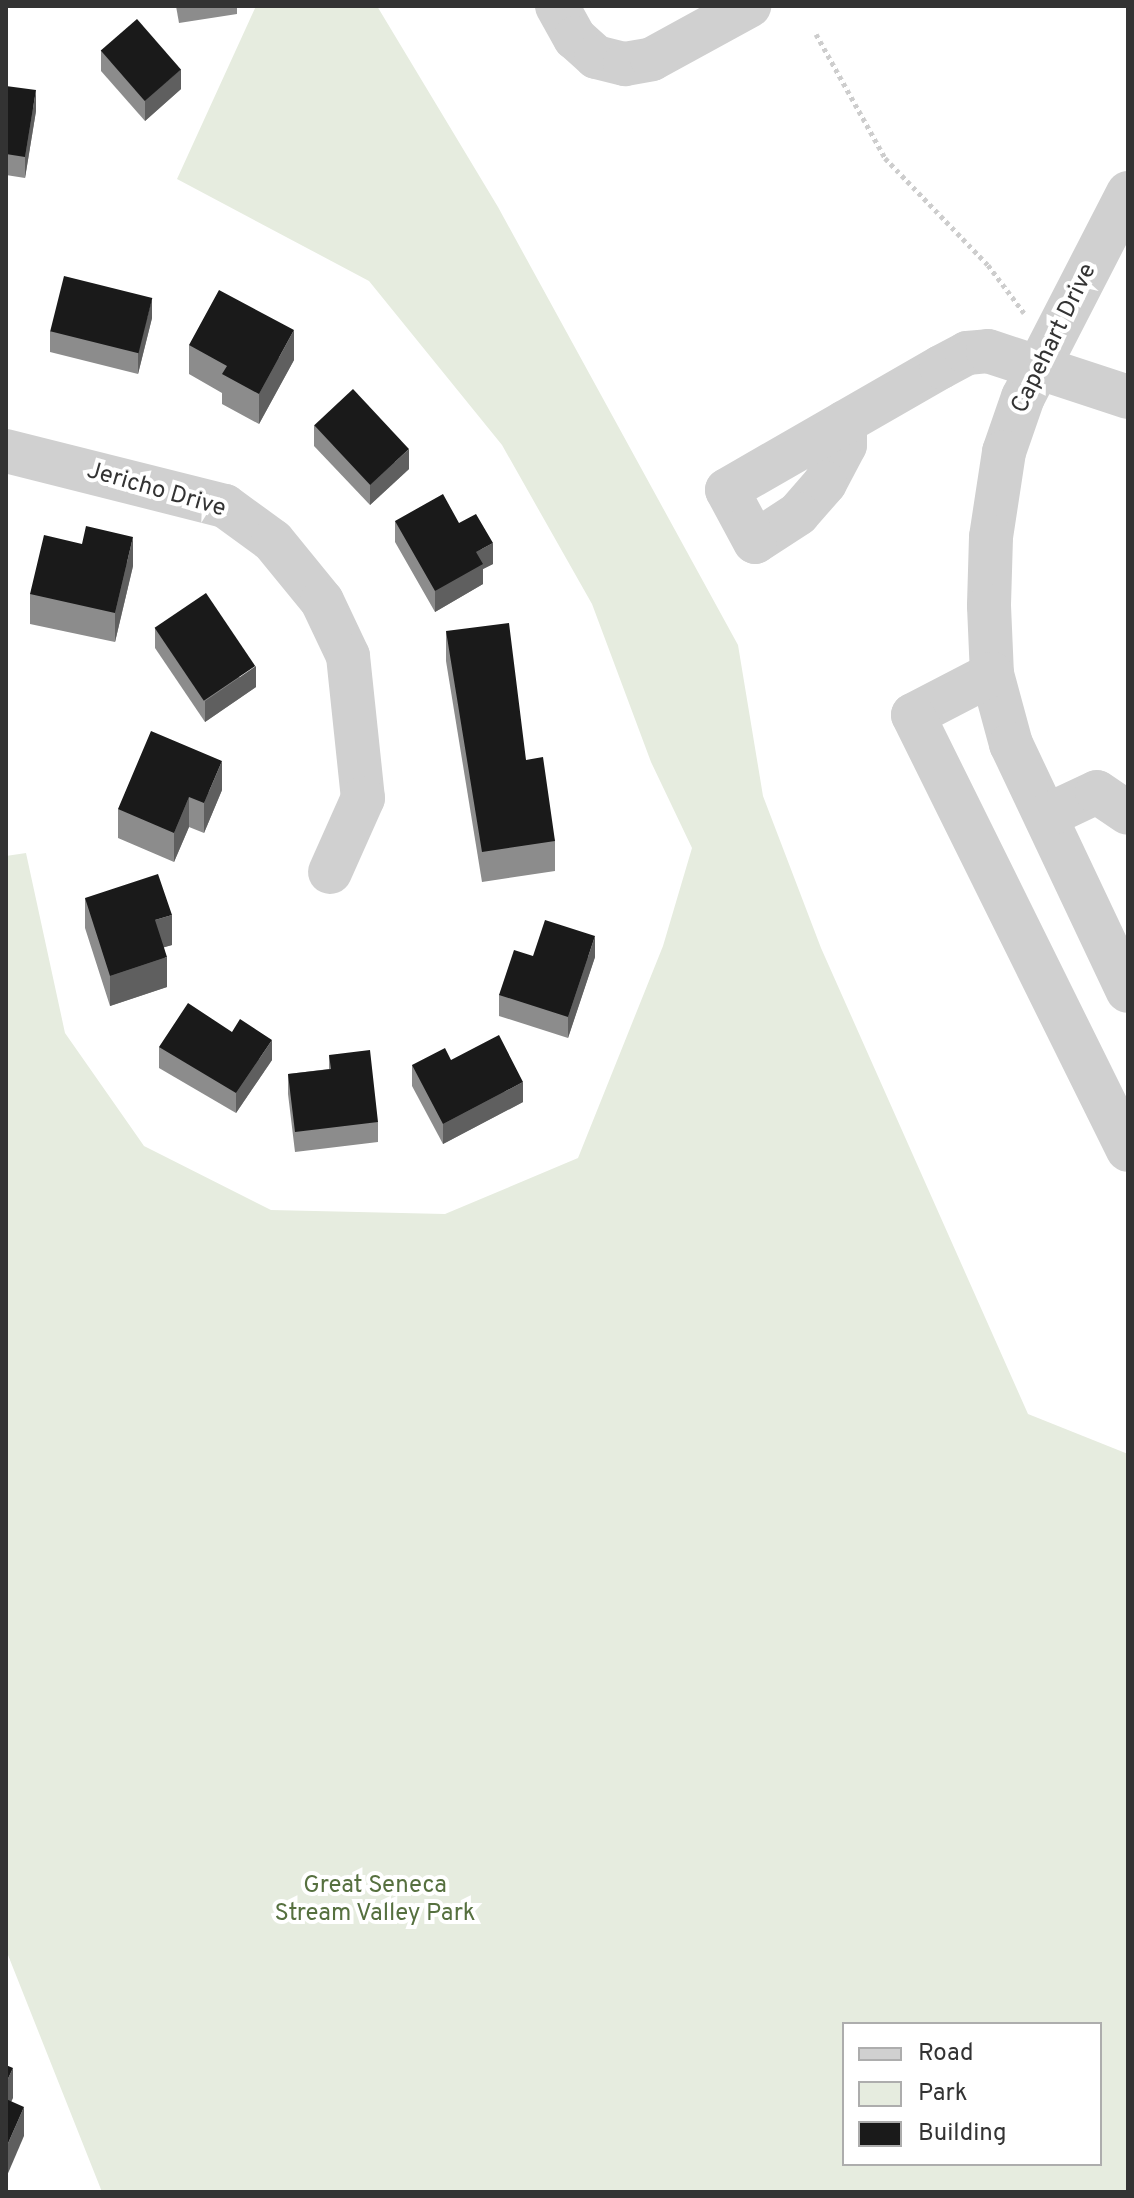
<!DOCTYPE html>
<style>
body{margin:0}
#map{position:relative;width:1134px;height:2198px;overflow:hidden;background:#fff;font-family:Overpass,sans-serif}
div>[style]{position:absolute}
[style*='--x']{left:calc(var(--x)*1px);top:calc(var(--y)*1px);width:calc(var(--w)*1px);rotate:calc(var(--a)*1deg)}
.green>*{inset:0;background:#e6ecdf}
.path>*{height:5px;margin-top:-2.5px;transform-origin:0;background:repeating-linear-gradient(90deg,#cdcdcd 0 4px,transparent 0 8px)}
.minor>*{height:44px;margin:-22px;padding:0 22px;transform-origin:22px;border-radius:22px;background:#d0d0d0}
.wall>*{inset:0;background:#8c8c8c}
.shaded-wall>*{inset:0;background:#5f5f5f}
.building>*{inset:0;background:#1a1a1a;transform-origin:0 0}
span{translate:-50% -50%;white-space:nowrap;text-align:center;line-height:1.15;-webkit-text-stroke:8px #fff;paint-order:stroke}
.street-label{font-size:24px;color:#333}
.park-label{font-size:24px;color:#56703f}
.frame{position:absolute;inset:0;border:8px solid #333;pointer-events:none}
.legend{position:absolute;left:842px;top:2022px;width:260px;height:144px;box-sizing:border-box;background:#fff;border:2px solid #adadad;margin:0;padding:10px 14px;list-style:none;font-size:24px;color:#333}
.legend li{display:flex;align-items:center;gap:16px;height:40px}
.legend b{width:40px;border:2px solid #adadad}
</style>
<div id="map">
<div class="green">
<i style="clip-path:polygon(evenodd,256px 6px,377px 6px,498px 207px,738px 645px,763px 796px,821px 948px,1028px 1414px,1128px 1454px,1128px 2192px,102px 2192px,6px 1950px,6px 856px,26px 853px,65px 1033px,144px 1146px,271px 1210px,445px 1214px,578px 1158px,663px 946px,692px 848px,651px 762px,592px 604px,502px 445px,369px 281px,177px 179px,256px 6px,844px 2024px,1100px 2024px,1100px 2164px,844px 2164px,844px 2024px)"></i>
</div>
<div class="path">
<i style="--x:816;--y:34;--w:142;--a:60.9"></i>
<i style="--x:885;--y:158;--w:149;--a:46.1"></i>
<i style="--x:988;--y:265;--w:60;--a:53.1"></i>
</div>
<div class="minor">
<i style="--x:557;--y:6;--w:37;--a:61"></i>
<i style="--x:575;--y:38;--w:28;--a:42"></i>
<i style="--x:596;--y:57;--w:30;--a:14"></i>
<i style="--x:625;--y:64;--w:27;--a:-10"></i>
<i style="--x:652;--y:59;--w:111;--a:-28.7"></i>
<i style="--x:1128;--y:193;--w:229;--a:117.2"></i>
<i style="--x:1023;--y:397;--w:58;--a:109.1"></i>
<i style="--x:1004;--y:452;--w:86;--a:98.7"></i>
<i style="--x:991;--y:537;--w:69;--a:91.7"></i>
<i style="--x:989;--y:606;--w:68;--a:87.5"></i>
<i style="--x:992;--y:674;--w:73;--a:74.8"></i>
<i style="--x:1011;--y:744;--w:273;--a:64.7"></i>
<i style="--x:845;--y:422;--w:23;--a:90"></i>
<i style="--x:845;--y:445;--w:43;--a:117.8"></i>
<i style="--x:825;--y:483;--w:41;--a:131.1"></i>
<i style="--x:798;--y:514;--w:51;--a:146.9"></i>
<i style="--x:755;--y:542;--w:59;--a:-118.3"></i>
<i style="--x:727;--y:490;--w:247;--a:-29.9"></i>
<i style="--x:941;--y:367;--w:30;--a:-28"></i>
<i style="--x:967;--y:353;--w:21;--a:-5"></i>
<i style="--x:988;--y:351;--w:147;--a:18.2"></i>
<i style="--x:6;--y:451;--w:226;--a:14.1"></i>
<i style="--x:225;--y:506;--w:59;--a:36.1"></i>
<i style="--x:273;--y:541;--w:77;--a:50.8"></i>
<i style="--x:322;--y:601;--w:61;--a:64.7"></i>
<i style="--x:348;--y:656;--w:143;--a:84"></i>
<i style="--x:363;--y:798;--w:81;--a:114"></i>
<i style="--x:992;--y:674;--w:89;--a:152.6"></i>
<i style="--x:913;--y:715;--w:485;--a:63.7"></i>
<i style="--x:1046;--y:816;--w:56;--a:-25.2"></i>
<i style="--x:1097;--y:792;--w:37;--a:34"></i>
</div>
<div class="wall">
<i style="clip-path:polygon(176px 6px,237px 6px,237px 14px,179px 23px)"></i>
<i style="clip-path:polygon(101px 50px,181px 89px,145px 121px,101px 71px)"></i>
<i style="clip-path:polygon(6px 86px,36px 111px,25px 178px,6px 175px)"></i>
<i style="clip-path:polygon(152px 318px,138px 374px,50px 352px,50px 331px)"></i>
<i style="clip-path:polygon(189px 345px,294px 360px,259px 424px,222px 404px,222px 393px,189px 374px)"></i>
<i style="clip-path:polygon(314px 425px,409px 469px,370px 505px,314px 446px)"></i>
<i style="clip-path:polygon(395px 521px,459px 523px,493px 564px,483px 569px,483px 584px,435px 612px,395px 542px)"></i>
<i style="clip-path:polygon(82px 544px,133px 566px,115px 642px,30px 624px,30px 594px)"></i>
<i style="clip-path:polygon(155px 628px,256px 687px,205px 722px,155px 648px)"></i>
<i style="clip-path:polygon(446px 631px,526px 760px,555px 841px,555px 871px,482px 882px,446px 661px)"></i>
<i style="clip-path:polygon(222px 790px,204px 833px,189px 827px,174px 862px,118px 838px,118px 809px)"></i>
<i style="clip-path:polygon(85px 898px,172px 945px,164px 947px,167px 987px,110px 1006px,85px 928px)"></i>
<i style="clip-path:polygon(533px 956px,595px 957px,568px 1038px,499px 1016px,499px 995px)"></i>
<i style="clip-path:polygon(159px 1047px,272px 1060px,236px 1113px,159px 1068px)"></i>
<i style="clip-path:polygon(329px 1055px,378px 1122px,378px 1142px,295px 1152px,288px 1094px,288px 1074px,329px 1069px)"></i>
<i style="clip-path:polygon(451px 1060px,523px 1102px,443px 1144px,412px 1086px,412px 1065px)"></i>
</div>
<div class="shaded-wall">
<i style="clip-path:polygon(181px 69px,181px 89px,145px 121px,145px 100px)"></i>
<i style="clip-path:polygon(36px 90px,36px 111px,25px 178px,25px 157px)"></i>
<i style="clip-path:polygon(152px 298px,152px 318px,138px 374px,138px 353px)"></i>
<i style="clip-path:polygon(294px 330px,294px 360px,259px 424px,259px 394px)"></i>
<i style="clip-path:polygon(409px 449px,409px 469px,370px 505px,370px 485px)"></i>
<i style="clip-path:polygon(133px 537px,133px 566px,115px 642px,115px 613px)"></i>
<i style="clip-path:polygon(493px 543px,493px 564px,483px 569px,483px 584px,435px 612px,435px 591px,476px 552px)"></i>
<i style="clip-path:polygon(256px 666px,256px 687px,205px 722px,205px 701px)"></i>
<i style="clip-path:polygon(222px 761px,222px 790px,204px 833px,204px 803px)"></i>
<i style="clip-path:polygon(189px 797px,189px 827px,174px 862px,174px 833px)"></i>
<i style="clip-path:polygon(172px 915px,172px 945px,155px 950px,155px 920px)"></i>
<i style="clip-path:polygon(595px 936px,595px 957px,568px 1038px,568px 1017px)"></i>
<i style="clip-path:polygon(167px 957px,167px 987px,110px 1006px,110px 976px)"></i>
<i style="clip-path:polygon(272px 1040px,272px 1060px,236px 1113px,236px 1093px)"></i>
<i style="clip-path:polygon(523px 1082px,523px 1102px,443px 1144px,443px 1124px)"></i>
<i style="clip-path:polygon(13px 2068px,13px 2098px,6px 2113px,6px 2083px)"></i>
<i style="clip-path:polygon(24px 2107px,24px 2136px,6px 2178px,6px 2148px)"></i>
</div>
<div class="building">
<i style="left:137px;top:19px;width:67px;height:48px;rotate:49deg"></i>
<i style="clip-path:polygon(6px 86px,36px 90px,25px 157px,6px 154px)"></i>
<i style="left:64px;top:276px;width:91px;height:57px;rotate:14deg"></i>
<i style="clip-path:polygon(219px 290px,294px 330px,259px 394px,222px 374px,227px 366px,189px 345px)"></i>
<i style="left:353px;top:389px;width:82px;height:53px;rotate:47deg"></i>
<i style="clip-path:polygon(443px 494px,459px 523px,476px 514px,493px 543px,476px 552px,483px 564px,435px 591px,395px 521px)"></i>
<i style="clip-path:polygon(86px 526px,133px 537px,115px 613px,30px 594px,44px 535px,82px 544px)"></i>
<i style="left:206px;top:593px;width:88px;height:62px;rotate:56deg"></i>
<i style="clip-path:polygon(509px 623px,526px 760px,543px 757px,555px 841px,482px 852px,446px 631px)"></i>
<i style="clip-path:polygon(151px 731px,222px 761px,204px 803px,189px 797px,174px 833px,118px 809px)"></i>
<i style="clip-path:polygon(158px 874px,172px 915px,155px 920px,167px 957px,110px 976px,85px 898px)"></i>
<i style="clip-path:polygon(545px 920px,595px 936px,568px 1017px,499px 995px,514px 950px,533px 956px)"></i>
<i style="clip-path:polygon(188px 1003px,232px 1032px,240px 1019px,272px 1040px,236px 1093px,159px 1047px)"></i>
<i style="clip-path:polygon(499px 1035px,523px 1082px,443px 1124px,412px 1065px,445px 1048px,451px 1060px)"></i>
<i style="clip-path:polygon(370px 1050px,378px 1122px,295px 1132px,288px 1074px,331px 1069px,329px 1055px)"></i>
<i style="clip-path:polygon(6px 2065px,13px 2068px,6px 2083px)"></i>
<i style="clip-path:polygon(6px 2099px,24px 2107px,6px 2148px)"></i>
</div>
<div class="street-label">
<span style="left:1055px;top:339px;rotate:-64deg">Capehart Drive</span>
<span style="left:156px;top:491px;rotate:16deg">Jericho Drive</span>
</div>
<div class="park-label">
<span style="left:375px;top:1901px">Great Seneca<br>Stream Valley Park</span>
</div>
<div class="frame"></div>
<ul class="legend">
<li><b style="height:10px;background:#d0d0d0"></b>Road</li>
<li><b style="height:22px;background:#e6ecdf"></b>Park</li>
<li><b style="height:22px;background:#1a1a1a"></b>Building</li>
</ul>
</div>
